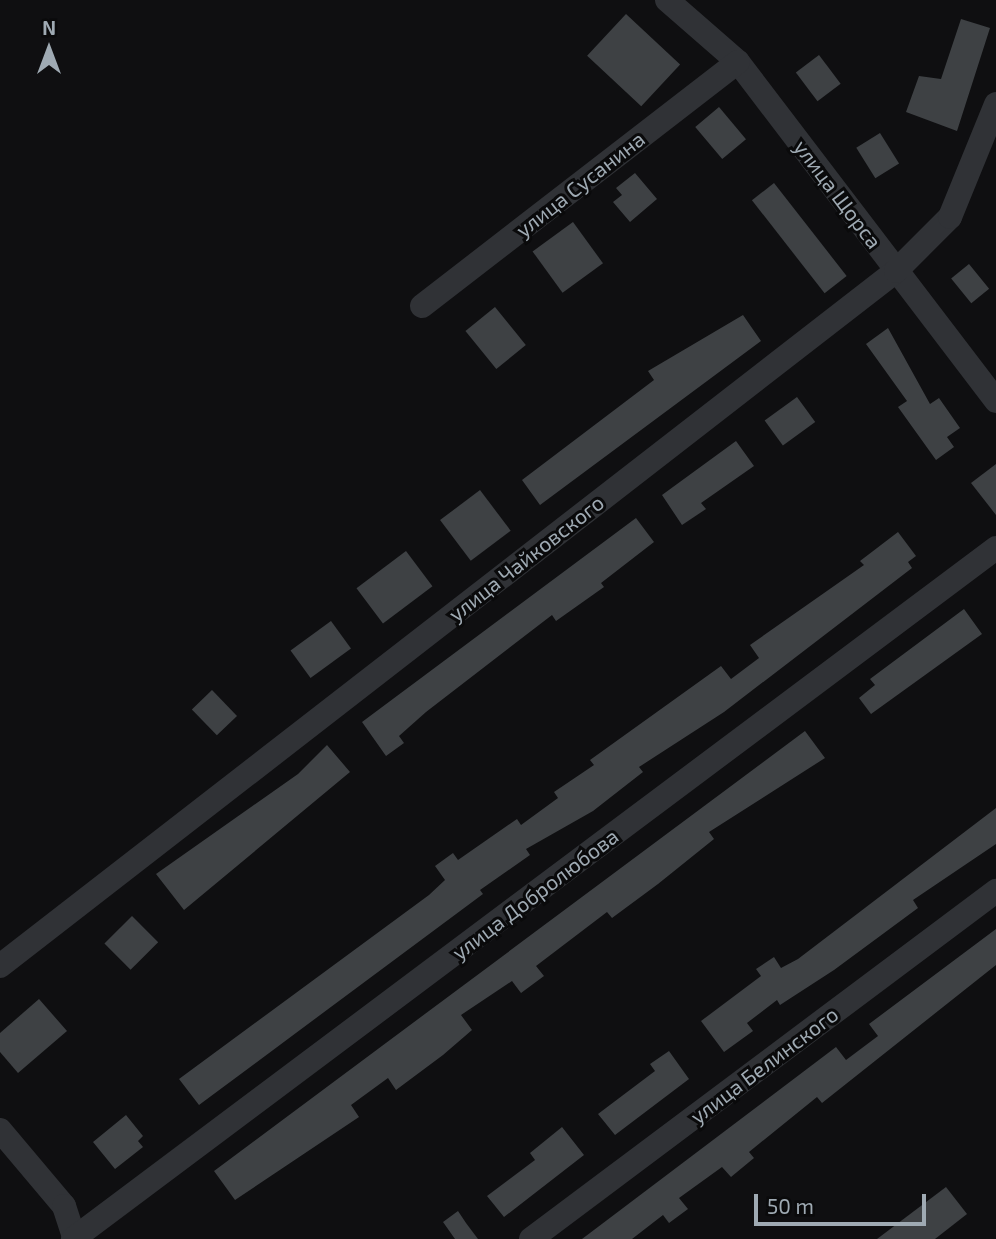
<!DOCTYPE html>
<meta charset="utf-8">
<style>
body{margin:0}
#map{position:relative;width:996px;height:1239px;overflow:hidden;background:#0f0f11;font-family:"Exo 2",sans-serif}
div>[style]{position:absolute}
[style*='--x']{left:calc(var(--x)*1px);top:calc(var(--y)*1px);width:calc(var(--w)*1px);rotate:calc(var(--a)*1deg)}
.building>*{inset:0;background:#3e4144;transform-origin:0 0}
.minor>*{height:24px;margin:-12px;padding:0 12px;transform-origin:12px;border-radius:12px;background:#303236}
span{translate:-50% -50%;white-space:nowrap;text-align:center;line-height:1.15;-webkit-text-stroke:6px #0a0a0b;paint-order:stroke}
.street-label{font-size:21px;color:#9faab3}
.north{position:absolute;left:14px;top:14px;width:70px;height:70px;-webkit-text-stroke:5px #0a0a0b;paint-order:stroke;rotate:0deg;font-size:19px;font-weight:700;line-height:28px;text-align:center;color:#9faab3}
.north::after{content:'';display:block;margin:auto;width:24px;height:32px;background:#9faab3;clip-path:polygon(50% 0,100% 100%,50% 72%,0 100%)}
.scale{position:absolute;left:754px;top:1194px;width:172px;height:32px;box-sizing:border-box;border:4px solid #9faab3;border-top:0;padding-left:9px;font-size:21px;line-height:24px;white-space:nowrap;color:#9faab3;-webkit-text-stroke:5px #0a0a0b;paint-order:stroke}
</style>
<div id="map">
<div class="building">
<i style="left:626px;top:14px;width:74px;height:57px;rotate:43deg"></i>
<i style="clip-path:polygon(961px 19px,990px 28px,957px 131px,906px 112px,919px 76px,941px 79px)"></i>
<i style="left:819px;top:55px;width:36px;height:29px;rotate:53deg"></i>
<i style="left:719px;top:107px;width:42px;height:31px;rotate:50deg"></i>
<i style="left:880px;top:133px;width:36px;height:28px;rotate:58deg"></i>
<i style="clip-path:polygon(635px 173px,657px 199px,630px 222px,613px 202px,622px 195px,616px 188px)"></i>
<i style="left:774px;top:183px;width:118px;height:28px;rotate:52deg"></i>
<i style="left:573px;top:222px;width:51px;height:50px;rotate:54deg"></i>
<i style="left:969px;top:264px;width:32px;height:23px;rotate:51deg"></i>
<i style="left:495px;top:307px;width:49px;height:38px;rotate:51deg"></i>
<i style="clip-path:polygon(743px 315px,761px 341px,540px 505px,522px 480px,654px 380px,648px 371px)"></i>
<i style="clip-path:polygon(888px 328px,930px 404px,939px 398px,960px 428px,947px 437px,954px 447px,936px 460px,898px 407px,907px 401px,866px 344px)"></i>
<i style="left:797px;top:397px;width:31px;height:40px;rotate:54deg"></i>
<i style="clip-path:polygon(736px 441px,754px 466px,701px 503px,706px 509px,682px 525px,662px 495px)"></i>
<i style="clip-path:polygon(996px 464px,996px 515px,971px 483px)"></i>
<i style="left:480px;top:490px;width:51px;height:50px;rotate:53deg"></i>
<i style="clip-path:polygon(636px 518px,654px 542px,601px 583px,604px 587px,556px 621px,552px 615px,426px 712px,399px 736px,404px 743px,386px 756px,362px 722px)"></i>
<i style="clip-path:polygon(898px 532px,916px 556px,908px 562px,912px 568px,724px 712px,639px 767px,643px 772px,593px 811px,526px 849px,530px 855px,480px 890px,483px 894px,199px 1105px,179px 1079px,429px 895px,445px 880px,435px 866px,453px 853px,458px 860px,517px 819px,521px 825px,558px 798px,554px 792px,594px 765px,590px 760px,721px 666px,731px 679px,759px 658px,750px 645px,864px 565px,860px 561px)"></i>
<i style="left:406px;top:551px;width:44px;height:62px;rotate:53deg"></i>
<i style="clip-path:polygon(964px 609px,982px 634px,871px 714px,859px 698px,875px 685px,870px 679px)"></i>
<i style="left:331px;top:621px;width:34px;height:50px;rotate:54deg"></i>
<i style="left:212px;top:690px;width:36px;height:28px;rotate:46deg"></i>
<i style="clip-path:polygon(805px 731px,825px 758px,709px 832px,714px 839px,658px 884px,612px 918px,607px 912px,536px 966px,544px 976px,521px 993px,512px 981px,461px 1015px,472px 1030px,443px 1055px,396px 1090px,388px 1078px,351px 1105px,359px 1117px,235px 1200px,214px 1171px)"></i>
<i style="clip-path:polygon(327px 745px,350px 772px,184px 910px,156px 874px,298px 774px)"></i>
<i style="clip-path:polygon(996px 808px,996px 844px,913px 900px,918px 908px,834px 970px,780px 1005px,777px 1000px,747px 1023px,753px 1031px,724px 1052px,701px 1021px,761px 976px,756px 969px,774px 957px,781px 968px,798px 959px)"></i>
<i style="left:132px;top:916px;width:37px;height:39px;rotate:45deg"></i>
<i style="clip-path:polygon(996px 929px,996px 965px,822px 1103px,817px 1097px,749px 1152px,754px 1158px,731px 1177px,722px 1167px,679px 1198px,688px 1209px,669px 1223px,663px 1215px,632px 1239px,582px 1239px,836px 1047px,846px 1060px,878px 1036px,869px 1024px)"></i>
<i style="clip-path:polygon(39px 999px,67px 1031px,18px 1073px,0 1052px,0 1033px)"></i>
<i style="clip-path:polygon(669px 1051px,689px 1079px,615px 1135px,598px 1114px,655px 1071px,650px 1064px)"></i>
<i style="clip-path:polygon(126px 1115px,143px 1136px,138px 1141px,143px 1147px,115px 1169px,93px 1142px)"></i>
<i style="clip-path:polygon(562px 1127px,584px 1155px,504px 1217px,487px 1196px,535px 1160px,530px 1153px)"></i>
<i style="clip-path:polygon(946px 1187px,967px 1214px,935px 1239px,877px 1239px)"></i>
<i style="clip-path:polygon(458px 1211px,466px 1223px,478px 1239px,455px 1239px,443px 1222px)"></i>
</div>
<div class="minor">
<i style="--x:667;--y:0;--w:94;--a:41.1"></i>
<i style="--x:738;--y:62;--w:426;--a:52.7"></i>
<i style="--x:422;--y:306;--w:399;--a:-37.7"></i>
<i style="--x:0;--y:966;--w:1134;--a:-37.8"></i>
<i style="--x:896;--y:271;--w:76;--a:-45"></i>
<i style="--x:950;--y:217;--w:122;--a:-67.8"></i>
<i style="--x:0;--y:1130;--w:99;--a:49.9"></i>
<i style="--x:64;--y:1206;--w:35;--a:72"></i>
<i style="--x:73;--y:1239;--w:1153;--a:-36.82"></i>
<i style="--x:531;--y:1239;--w:581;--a:-36.81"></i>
</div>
<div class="street-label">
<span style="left:580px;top:184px;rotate:-38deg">улица Сусанина</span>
<span style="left:838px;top:194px;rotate:53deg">улица Щорса</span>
<span style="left:526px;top:558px;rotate:-38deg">улица Чайковского</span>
<span style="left:535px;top:894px;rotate:-37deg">улица Добролюбова</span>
<span style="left:764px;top:1065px;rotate:-37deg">улица Белинского</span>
</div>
<div class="north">N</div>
<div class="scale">50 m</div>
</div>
